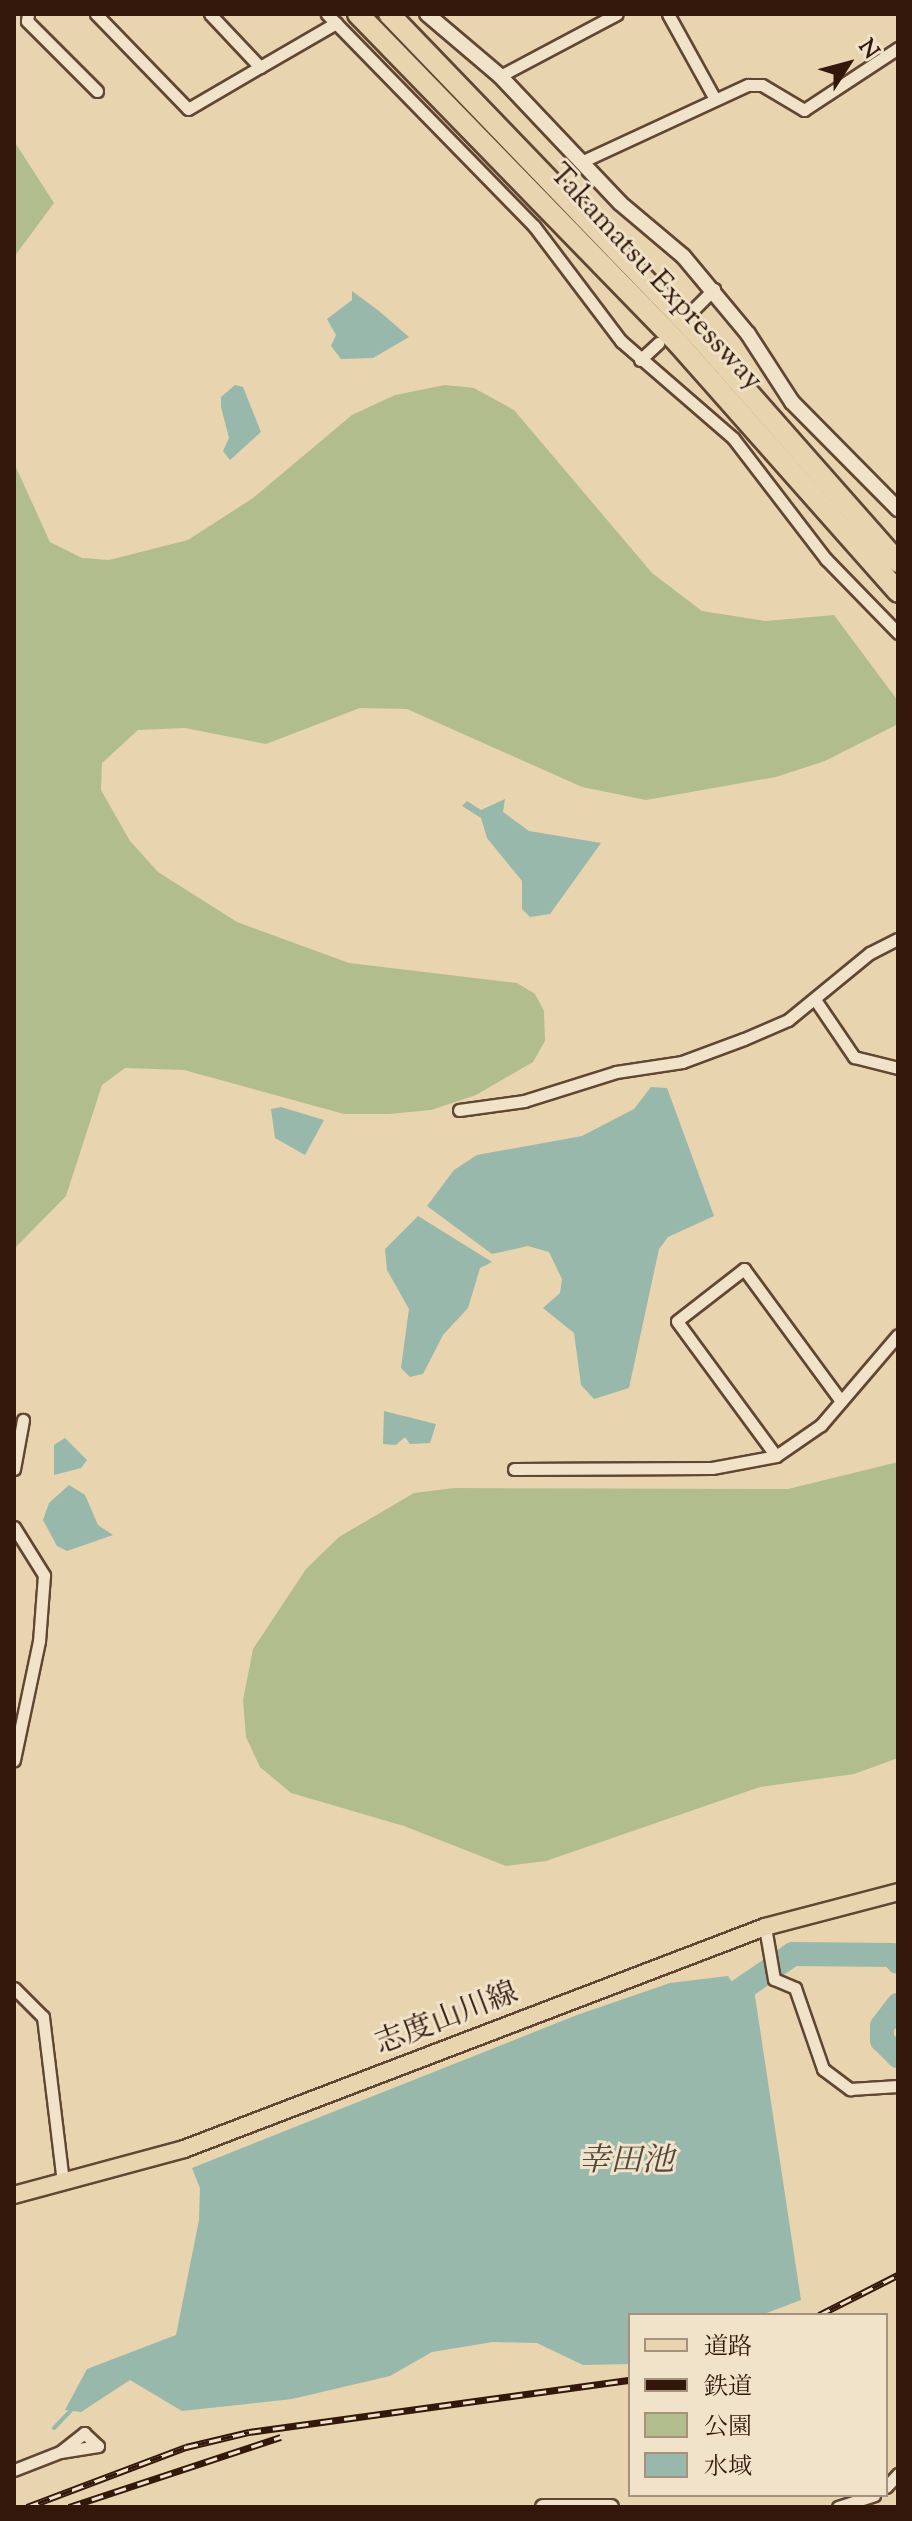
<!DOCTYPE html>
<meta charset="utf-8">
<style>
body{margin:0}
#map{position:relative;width:912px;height:2521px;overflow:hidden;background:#e8d4ae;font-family:"Sorts Mill Goudy","Noto Serif JP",serif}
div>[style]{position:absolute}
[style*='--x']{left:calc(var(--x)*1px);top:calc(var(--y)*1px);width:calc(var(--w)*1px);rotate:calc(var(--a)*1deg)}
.green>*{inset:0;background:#b2bd8e}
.water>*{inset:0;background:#97b8aa}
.stream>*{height:4px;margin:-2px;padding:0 2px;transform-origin:2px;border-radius:2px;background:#97b8aa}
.river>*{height:24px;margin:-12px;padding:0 12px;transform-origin:12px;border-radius:12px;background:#97b8aa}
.roads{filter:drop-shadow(2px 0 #614634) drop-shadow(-2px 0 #614634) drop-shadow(0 2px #614634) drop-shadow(0 -2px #614634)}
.minor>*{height:11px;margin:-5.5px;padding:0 5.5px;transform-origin:5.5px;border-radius:5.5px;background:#f0e3ca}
.tertiary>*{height:14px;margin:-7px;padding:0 7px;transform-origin:7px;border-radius:7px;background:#f0e3ca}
.primary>*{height:16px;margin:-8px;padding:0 8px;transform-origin:8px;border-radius:8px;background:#e8d4ae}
.motorway>*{height:20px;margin:-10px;padding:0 10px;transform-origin:10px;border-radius:10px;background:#e8d4ae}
.rail>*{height:7px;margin-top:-3.5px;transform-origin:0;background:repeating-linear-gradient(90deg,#f0e3ca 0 12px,#34170b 0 24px);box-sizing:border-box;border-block:2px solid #34170b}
span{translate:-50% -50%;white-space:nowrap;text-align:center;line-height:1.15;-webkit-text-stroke:6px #f0e3ca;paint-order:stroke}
.street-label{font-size:30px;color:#34170b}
.water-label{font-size:32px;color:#52473b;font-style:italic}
.frame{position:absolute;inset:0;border:16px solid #34170b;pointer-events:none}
.legend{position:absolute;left:628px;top:2313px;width:260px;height:184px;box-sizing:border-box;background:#f0e3ca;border:2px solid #a5917e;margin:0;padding:10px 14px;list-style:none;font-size:24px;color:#34170b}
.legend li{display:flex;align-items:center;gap:16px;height:40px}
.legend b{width:40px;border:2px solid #a5917e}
.north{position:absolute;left:808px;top:24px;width:80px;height:80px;-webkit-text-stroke:6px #f0e3ca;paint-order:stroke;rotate:54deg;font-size:22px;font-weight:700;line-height:32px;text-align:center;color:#34170b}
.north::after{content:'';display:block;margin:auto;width:28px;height:36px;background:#34170b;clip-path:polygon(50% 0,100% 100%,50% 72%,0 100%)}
</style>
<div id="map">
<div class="green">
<i style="clip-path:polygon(14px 141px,54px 203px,14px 257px)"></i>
<i style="clip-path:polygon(445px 385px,474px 388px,514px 410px,652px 573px,702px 611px,766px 621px,834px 615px,898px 701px,898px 724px,825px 761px,776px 777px,646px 800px,582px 787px,407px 709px,360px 708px,266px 744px,185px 728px,138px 730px,102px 763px,101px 790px,130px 841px,158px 872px,237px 922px,349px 963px,517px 983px,535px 994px,544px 1011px,545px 1041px,533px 1062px,476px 1095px,431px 1110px,389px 1114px,344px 1114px,184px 1070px,125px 1068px,102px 1085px,66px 1196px,14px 1249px,14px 463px,50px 542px,82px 558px,109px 560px,188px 540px,253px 498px,352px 415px,395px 395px)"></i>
<i style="clip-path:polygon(898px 1462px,898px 1758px,854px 1774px,760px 1787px,546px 1861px,506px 1866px,404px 1826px,291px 1793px,260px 1767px,246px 1737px,243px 1700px,253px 1649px,306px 1569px,339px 1537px,414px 1493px,454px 1488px,788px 1489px)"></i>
</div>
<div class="water">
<i style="clip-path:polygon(352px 291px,379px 311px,409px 337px,373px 358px,341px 359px,331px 346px,336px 335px,327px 319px,352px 300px)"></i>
<i style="clip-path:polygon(235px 385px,243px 387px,261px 432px,230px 460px,223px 451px,229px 438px,221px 407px,221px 397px)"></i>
<i style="clip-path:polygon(505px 799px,503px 812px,529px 831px,601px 843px,550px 914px,530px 917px,522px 909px,522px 881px,487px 838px,481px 818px,462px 806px,467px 801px,481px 810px)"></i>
<i style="clip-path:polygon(651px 1087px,667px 1088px,714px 1216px,668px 1237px,659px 1249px,629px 1388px,594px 1399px,581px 1385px,574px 1333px,543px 1308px,560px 1293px,562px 1279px,549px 1252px,528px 1246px,492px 1254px,427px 1206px,454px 1170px,477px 1155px,582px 1136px,634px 1109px)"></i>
<i style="clip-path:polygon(281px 1107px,324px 1120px,305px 1155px,275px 1138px,271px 1109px)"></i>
<i style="clip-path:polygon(418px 1216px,492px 1262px,480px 1268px,468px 1308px,443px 1335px,423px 1374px,410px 1377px,401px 1368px,409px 1309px,387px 1270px,385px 1249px)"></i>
<i style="clip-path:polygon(384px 1411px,436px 1424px,430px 1443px,410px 1444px,405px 1437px,396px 1445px,383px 1444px)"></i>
<i style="clip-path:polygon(65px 1438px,87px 1460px,81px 1468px,54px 1475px,54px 1445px)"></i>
<i style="clip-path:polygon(69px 1485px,85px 1495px,98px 1525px,113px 1535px,67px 1551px,57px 1546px,43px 1520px,49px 1503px)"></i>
<i style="clip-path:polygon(728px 1976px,734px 1985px,753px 1983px,801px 2300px,761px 2315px,630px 2315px,630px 2364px,583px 2365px,537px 2343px,493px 2342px,432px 2352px,390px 2376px,292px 2399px,182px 2411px,130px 2380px,81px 2412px,65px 2410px,87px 2369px,176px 2335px,199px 2220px,200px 2188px,192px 2168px,577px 2015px,670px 1983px)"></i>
</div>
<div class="stream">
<i style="--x:54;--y:2428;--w:29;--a:-46"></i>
</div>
<div class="river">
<i style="--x:724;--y:2001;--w:83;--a:-34.3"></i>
<i style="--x:793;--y:1954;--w:99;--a:0.6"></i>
<i style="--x:892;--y:1955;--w:9;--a:49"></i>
<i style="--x:898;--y:2005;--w:26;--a:127"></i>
<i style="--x:882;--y:2026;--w:14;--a:90"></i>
<i style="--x:882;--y:2040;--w:23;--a:45"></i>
</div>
<div class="roads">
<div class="minor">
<i style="--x:28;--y:14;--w:7;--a:98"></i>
<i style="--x:27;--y:21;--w:99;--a:45"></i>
<i style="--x:96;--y:14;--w:132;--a:45.9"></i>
<i style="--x:188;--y:109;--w:83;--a:-30.3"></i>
<i style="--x:210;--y:14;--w:73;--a:46.7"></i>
<i style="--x:260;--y:67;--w:88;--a:-30.1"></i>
<i style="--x:327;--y:14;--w:296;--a:45.7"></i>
<i style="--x:534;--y:226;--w:144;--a:52.9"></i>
<i style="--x:621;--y:341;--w:148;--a:40.9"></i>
<i style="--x:733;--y:438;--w:153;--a:52.5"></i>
<i style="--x:826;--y:559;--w:103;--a:45.8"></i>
<i style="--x:668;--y:14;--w:97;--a:61.1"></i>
<i style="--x:500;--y:76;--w:132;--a:-27.9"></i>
<i style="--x:581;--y:162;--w:184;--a:-24.8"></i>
<i style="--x:748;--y:85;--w:14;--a:0"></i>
<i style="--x:762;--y:85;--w:49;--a:30.8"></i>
<i style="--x:804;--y:110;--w:113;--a:-33.4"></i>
<i style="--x:695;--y:308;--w:27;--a:-45"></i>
<i style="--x:640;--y:360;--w:25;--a:-43"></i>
<i style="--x:816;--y:1001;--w:68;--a:55.8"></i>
<i style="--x:854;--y:1057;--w:45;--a:14"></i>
<i style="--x:459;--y:1110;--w:66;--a:-7.9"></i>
<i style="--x:524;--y:1101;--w:96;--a:-17.5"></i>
<i style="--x:616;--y:1072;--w:67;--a:-8.6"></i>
<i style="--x:682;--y:1062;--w:66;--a:-20.4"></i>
<i style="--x:744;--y:1039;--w:48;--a:-23.4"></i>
<i style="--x:788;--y:1020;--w:106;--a:-39.3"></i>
<i style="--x:870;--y:953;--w:31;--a:-27"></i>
<i style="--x:776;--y:1456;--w:167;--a:-126.3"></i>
<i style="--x:677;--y:1321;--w:85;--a:-37.8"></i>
<i style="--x:744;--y:1269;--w:164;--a:53.7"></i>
<i style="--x:14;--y:1469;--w:50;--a:-79.6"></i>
<i style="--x:514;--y:1469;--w:198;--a:-0.3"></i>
<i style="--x:712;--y:1468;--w:65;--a:-10.6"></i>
<i style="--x:776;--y:1456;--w:55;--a:-34.6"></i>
<i style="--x:821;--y:1425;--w:118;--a:-49.5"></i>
<i style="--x:14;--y:1527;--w:57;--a:58"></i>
<i style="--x:44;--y:1575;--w:66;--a:94.3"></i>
<i style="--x:39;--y:1641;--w:122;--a:101.9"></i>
<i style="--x:765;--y:1927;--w:53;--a:80.2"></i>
<i style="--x:774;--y:1979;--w:23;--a:23"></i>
<i style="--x:795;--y:1988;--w:86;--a:70.9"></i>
<i style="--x:823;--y:2069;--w:34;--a:37"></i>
<i style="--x:850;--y:2089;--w:48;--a:-3.6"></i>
<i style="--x:14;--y:1988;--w:41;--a:45"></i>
<i style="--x:43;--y:2017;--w:166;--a:83.1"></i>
<i style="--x:14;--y:2470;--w:49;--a:-21.4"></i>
<i style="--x:60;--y:2452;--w:31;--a:-38"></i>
<i style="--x:84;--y:2433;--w:19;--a:43"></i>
<i style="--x:98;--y:2446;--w:38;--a:171"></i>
<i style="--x:886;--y:2487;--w:18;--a:-47"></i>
<i style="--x:838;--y:2507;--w:38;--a:-18"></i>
</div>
<div class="tertiary">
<i style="--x:427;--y:14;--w:96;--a:40.3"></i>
<i style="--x:500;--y:76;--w:175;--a:46.6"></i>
<i style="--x:620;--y:203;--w:82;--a:40.1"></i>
<i style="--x:683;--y:256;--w:102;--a:50.2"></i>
<i style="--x:748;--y:334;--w:81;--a:57.1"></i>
<i style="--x:792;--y:402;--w:151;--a:45.3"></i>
<i style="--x:543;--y:2507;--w:68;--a:0"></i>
</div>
<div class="primary">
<i style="--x:14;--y:2195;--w:176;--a:-15.1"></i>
<i style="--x:184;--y:2149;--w:622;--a:-20.91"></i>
<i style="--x:765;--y:1927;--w:138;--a:-14.7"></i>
</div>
<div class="motorway">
<i style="--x:358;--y:14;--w:459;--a:45.8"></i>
<i style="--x:678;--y:343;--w:332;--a:48.5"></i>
<i style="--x:389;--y:14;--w:440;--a:46.1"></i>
<i style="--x:694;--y:331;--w:308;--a:48.6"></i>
</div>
</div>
<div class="rail">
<i style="--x:819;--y:2315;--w:89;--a:-26.9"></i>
<i style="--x:27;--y:2507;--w:170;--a:-20.7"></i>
<i style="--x:186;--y:2447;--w:65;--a:-13.4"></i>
<i style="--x:249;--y:2432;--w:385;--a:-7.8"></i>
<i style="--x:69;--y:2507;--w:223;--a:-18.3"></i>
</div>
<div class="street-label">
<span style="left:655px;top:278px;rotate:47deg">Takamatsu Expressway</span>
<span style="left:447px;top:2020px;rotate:-21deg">志度山川線</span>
</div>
<div class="water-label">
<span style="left:626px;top:2162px">幸田池</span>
</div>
<div class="frame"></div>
<ul class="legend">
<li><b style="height:10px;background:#e8d4ae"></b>道路</li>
<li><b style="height:10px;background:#34170b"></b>鉄道</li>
<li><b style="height:22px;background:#b2bd8e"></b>公園</li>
<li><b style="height:22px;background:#97b8aa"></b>水域</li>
</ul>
<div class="north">N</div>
</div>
